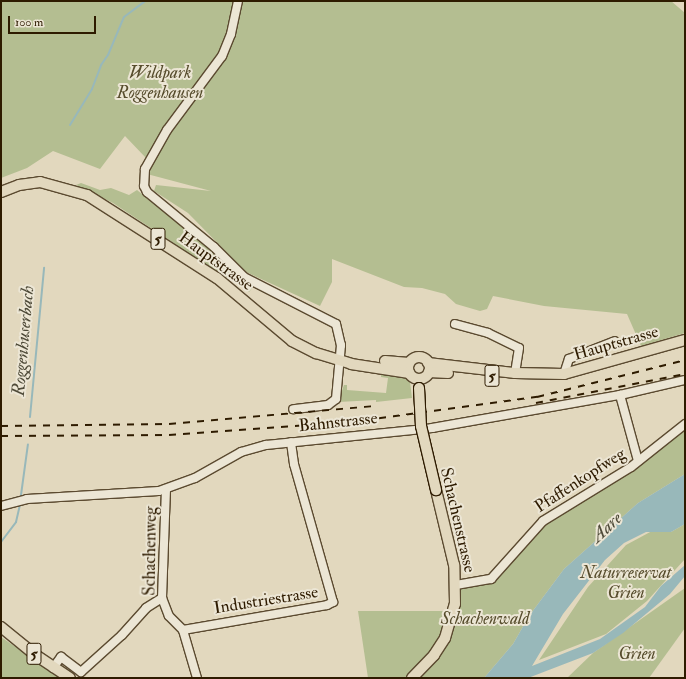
<!DOCTYPE html>
<style>
body{margin:0}
#map{position:relative;width:686px;height:679px;overflow:hidden;background:#e2d8be;font-family:"IM FELL Double Pica",serif}
div>[style]{position:absolute}
[style*='--x']{left:calc(var(--x)*1px);top:calc(var(--y)*1px);width:calc(var(--w)*1px);rotate:calc(var(--a)*1deg)}
.green>*{inset:0;background:#b4be91}
.water>*{inset:0;background:#98b8ba}
.stream>*{height:2px;margin:-1px;padding:0 1px;transform-origin:1px;border-radius:1px;background:#98b8ba}
.roads{filter:drop-shadow(1px 0 #5b4a30) drop-shadow(-1px 0 #5b4a30) drop-shadow(0 1px #5b4a30) drop-shadow(0 -1px #5b4a30)}
.minor>*{height:8px;margin:-4px;padding:0 4px;transform-origin:4px;border-radius:4px;background:#ece6d5}
.major>*{height:10px;margin:-5px;padding:0 5px;transform-origin:5px;border-radius:5px;background:#e2d8be}
.major>.ring{margin:-5px;padding:0;box-sizing:content-box;background:none;border:10px solid #e2d8be;border-radius:50%}
.rail>*{height:2px;margin-top:-1px;transform-origin:0;background:repeating-linear-gradient(90deg,#2e1b00 0 7px,transparent 0 14px)}
.bridges{filter:drop-shadow(1px 0 #2e1b00) drop-shadow(-1px 0 #2e1b00) drop-shadow(0 1px #2e1b00) drop-shadow(0 -1px #2e1b00)}
.major-bridge>*{height:10px;margin:-5px;padding:0 5px;transform-origin:5px;border-radius:5px;background:#e2d8be}
span{translate:-50% -50%;white-space:nowrap;text-align:center;line-height:1.15;-webkit-text-stroke:4px #ece6d5;paint-order:stroke}
.shield-label span{padding:1px 3px;background:#ece6d5;border:1px solid;border-radius:3px;-webkit-text-stroke-width:0}
.shield-label{font-size:16px;color:#2e1b00;font-weight:700}
.park-label{font-size:17px;color:#564c2c;font-style:italic}
.street-label{font-size:17px;color:#2e1b00}
.water-label{font-size:18px;color:#4e4a38;font-style:italic}
.frame{position:absolute;inset:0;border:2px solid #2e1b00;pointer-events:none}
.scale{position:absolute;left:8px;top:16px;width:88px;height:18px;box-sizing:border-box;border:2px solid #2e1b00;border-top:0;padding-left:5px;font-size:12px;line-height:14px;white-space:nowrap;color:#2e1b00;-webkit-text-stroke:3px #ece6d5;paint-order:stroke}
</style>
<div id="map">
<div class="green">
<i style="clip-path:polygon(1px 1px,671px 1px,685px 13px,685px 333px,641px 346px,627px 314px,544px 306px,493px 296px,487px 309px,480px 311px,456px 304px,445px 294px,422px 288px,404px 287px,332px 259px,332px 282px,320px 306px,246px 272px,188px 213px,154px 191px,156px 185px,211px 191px,147px 174px,146px 158px,125px 136px,100px 169px,53px 151px,27px 168px,1px 178px)"></i>
<i style="clip-path:polygon(81px 183px,100px 190px,111px 188px,129px 195px,137px 190px,208px 247px,236px 277px,253px 287px,249px 292px,232px 279px,222px 275px,113px 203px,76px 185px)"></i>
<i style="clip-path:polygon(397px 373px,410px 382px,412px 398px,376px 402px,376px 400px,338px 402px,344px 385px,347px 385px,347px 390px,386px 393px,388px 378px,381px 377px,381px 374px)"></i>
<i style="clip-path:polygon(685px 426px,685px 474px,638px 503px,564px 569px,529px 616px,513px 644px,484px 678px,368px 678px,358px 611px,450px 611px,456px 585px,486px 581px,535px 528px,631px 467px)"></i>
<i style="clip-path:polygon(685px 524px,685px 559px,647px 601px,606px 634px,539px 660px,588px 587px,626px 545px,652px 531px,671px 532px)"></i>
<i style="clip-path:polygon(685px 588px,685px 628px,649px 678px,567px 678px,593px 653px)"></i>
<i style="clip-path:polygon(1px 637px,45px 667px,63px 678px,1px 678px)"></i>
</div>
<div class="water">
<i style="clip-path:polygon(685px 474px,685px 524px,671px 532px,646px 532px,624px 543px,605px 560px,563px 614px,532px 666px,600px 639px,645px 607px,661px 586px,685px 565px,685px 576px,670px 594px,623px 633px,593px 653px,528px 678px,484px 678px,513px 644px,529px 616px,564px 569px,638px 503px)"></i>
</div>
<div class="stream">
<i style="--x:70;--y:125;--w:42;--a:-58.6"></i>
<i style="--x:92;--y:89;--w:26;--a:-69"></i>
<i style="--x:101;--y:65;--w:12;--a:-55"></i>
<i style="--x:108;--y:55;--w:41;--a:-67.2"></i>
<i style="--x:124;--y:17;--w:26;--a:-37"></i>
<i style="--x:30;--y:417;--w:150;--a:-84.6"></i>
<i style="--x:21;--y:495;--w:51;--a:-82.2"></i>
<i style="--x:1;--y:542;--w:25;--a:-53"></i>
<i style="--x:16;--y:522;--w:17;--a:-77"></i>
</div>
<div class="roads">
<div class="minor">
<i style="--x:238;--y:1;--w:34;--a:102"></i>
<i style="--x:231;--y:34;--w:24;--a:112"></i>
<i style="--x:222;--y:56;--w:92;--a:126.6"></i>
<i style="--x:167;--y:130;--w:45;--a:119.4"></i>
<i style="--x:145;--y:169;--w:17;--a:93"></i>
<i style="--x:144;--y:186;--w:7;--a:63"></i>
<i style="--x:147;--y:192;--w:87;--a:39.4"></i>
<i style="--x:214;--y:247;--w:42;--a:45"></i>
<i style="--x:244;--y:277;--w:103;--a:27.1"></i>
<i style="--x:336;--y:324;--w:22;--a:77"></i>
<i style="--x:341;--y:345;--w:54;--a:95.3"></i>
<i style="--x:336;--y:399;--w:10;--a:143"></i>
<i style="--x:328;--y:405;--w:35;--a:173"></i>
<i style="--x:455;--y:324;--w:34;--a:15"></i>
<i style="--x:488;--y:333;--w:34;--a:26"></i>
<i style="--x:519;--y:348;--w:25;--a:99"></i>
<i style="--x:564;--y:374;--w:16;--a:-72"></i>
<i style="--x:569;--y:359;--w:49;--a:-21.4"></i>
<i style="--x:620;--y:395;--w:68;--a:74.7"></i>
<i style="--x:166;--y:489;--w:109;--a:92.1"></i>
<i style="--x:162;--y:598;--w:19;--a:69"></i>
<i style="--x:169;--y:616;--w:20;--a:45"></i>
<i style="--x:1;--y:506;--w:27;--a:-15"></i>
<i style="--x:27;--y:499;--w:132;--a:-3.5"></i>
<i style="--x:159;--y:491;--w:38;--a:-20"></i>
<i style="--x:195;--y:478;--w:53;--a:-29.5"></i>
<i style="--x:241;--y:452;--w:26;--a:-16"></i>
<i style="--x:266;--y:445;--w:167;--a:-5.8"></i>
<i style="--x:432;--y:428;--w:191;--a:-10"></i>
<i style="--x:620;--y:395;--w:67;--a:-13"></i>
<i style="--x:456;--y:585;--w:36;--a:-10"></i>
<i style="--x:491;--y:579;--w:78;--a:-48.1"></i>
<i style="--x:543;--y:521;--w:103;--a:-31.5"></i>
<i style="--x:631;--y:467;--w:69;--a:-38.5"></i>
<i style="--x:53;--y:668;--w:14;--a:-54"></i>
<i style="--x:61;--y:657;--w:25;--a:37"></i>
<i style="--x:81;--y:672;--w:55;--a:-42.1"></i>
<i style="--x:122;--y:635;--w:36;--a:-48"></i>
<i style="--x:146;--y:608;--w:19;--a:-32"></i>
<i style="--x:197;--y:678;--w:50;--a:-106.3"></i>
<i style="--x:183;--y:630;--w:146;--a:-9.8"></i>
<i style="--x:327;--y:605;--w:7;--a:-27"></i>
<i style="--x:333;--y:602;--w:143;--a:-105.8"></i>
<i style="--x:294;--y:464;--w:22;--a:-98"></i>
</div>
<div class="major">
<i style="--x:1;--y:192;--w:19;--a:-21"></i>
<i style="--x:19;--y:185;--w:21;--a:-8"></i>
<i style="--x:40;--y:182;--w:49;--a:15.5"></i>
<i style="--x:87;--y:195;--w:154;--a:32.6"></i>
<i style="--x:217;--y:278;--w:98;--a:40"></i>
<i style="--x:292;--y:341;--w:27;--a:27"></i>
<i style="--x:316;--y:353;--w:37;--a:17"></i>
<i style="--x:351;--y:364;--w:59;--a:8.8"></i>
<i class="ring" style="left:408px;top:357px;width:12px;height:12px"></i>
<i style="--x:385;--y:361;--w:24;--a:5"></i>
<i style="--x:428;--y:363;--w:88;--a:6.6"></i>
<i style="--x:515;--y:373;--w:49;--a:1.2"></i>
<i style="--x:564;--y:374;--w:126;--a:-15.7"></i>
<i style="--x:429;--y:372;--w:19;--a:3"></i>
<i style="--x:1;--y:627;--w:43;--a:39.3"></i>
<i style="--x:34;--y:654;--w:43;--a:33.7"></i>
<i style="--x:412;--y:678;--w:32;--a:-46"></i>
<i style="--x:434;--y:655;--w:20;--a:-57"></i>
<i style="--x:445;--y:638;--w:35;--a:-74"></i>
<i style="--x:455;--y:604;--w:39;--a:-91"></i>
<i style="--x:454;--y:565;--w:77;--a:-103.5"></i>
</div>
</div>
<div class="rail">
<i style="--x:536;--y:403;--w:152;--a:-11"></i>
<i style="--x:1;--y:426;--w:168;--a:-0.7"></i>
<i style="--x:169;--y:424;--w:208;--a:-5"></i>
<i style="--x:1;--y:436;--w:168;--a:-0.3"></i>
<i style="--x:169;--y:435;--w:182;--a:-4.1"></i>
<i style="--x:351;--y:422;--w:188;--a:-7.7"></i>
<i style="--x:537;--y:397;--w:153;--a:-14"></i>
</div>
<div class="bridges">
<div class="major-bridge">
<i style="--x:419;--y:388;--w:38;--a:87"></i>
<i style="--x:421;--y:426;--w:66;--a:76.8"></i>
</div>
</div>
<div class="shield-label">
<span style="left:158px;top:239px">5</span>
<span style="left:492px;top:376px">5</span>
<span style="left:34px;top:654px">5</span>
</div>
<div class="park-label">
<span style="left:160px;top:83px">Wildpark<br>Roggenhausen</span>
<span style="left:626px;top:583px">Naturreservat<br>Grien</span>
<span style="left:485px;top:619px">Schachenwald</span>
<span style="left:637px;top:654px">Grien</span>
</div>
<div class="street-label">
<span style="left:216px;top:261px;rotate:36deg">Hauptstrasse</span>
<span style="left:616px;top:343px;rotate:-16deg">Hauptstrasse</span>
<span style="left:338px;top:422px;rotate:-6deg">Bahnstrasse</span>
<span style="left:580px;top:480px;rotate:-33deg">Pfaffenkopfweg</span>
<span style="left:458px;top:520px;rotate:77deg">Schachenstrasse</span>
<span style="left:150px;top:551px;rotate:-89deg">Schachenweg</span>
<span style="left:266px;top:600px;rotate:-9deg">Industriestrasse</span>
</div>
<div class="water-label">
<span style="left:24px;top:341px;rotate:-85deg">Roggenhuserbach</span>
<span style="left:607px;top:528px;rotate:-43deg">Aare</span>
</div>
<div class="frame"></div>
<div class="scale">100 m</div>
</div>
